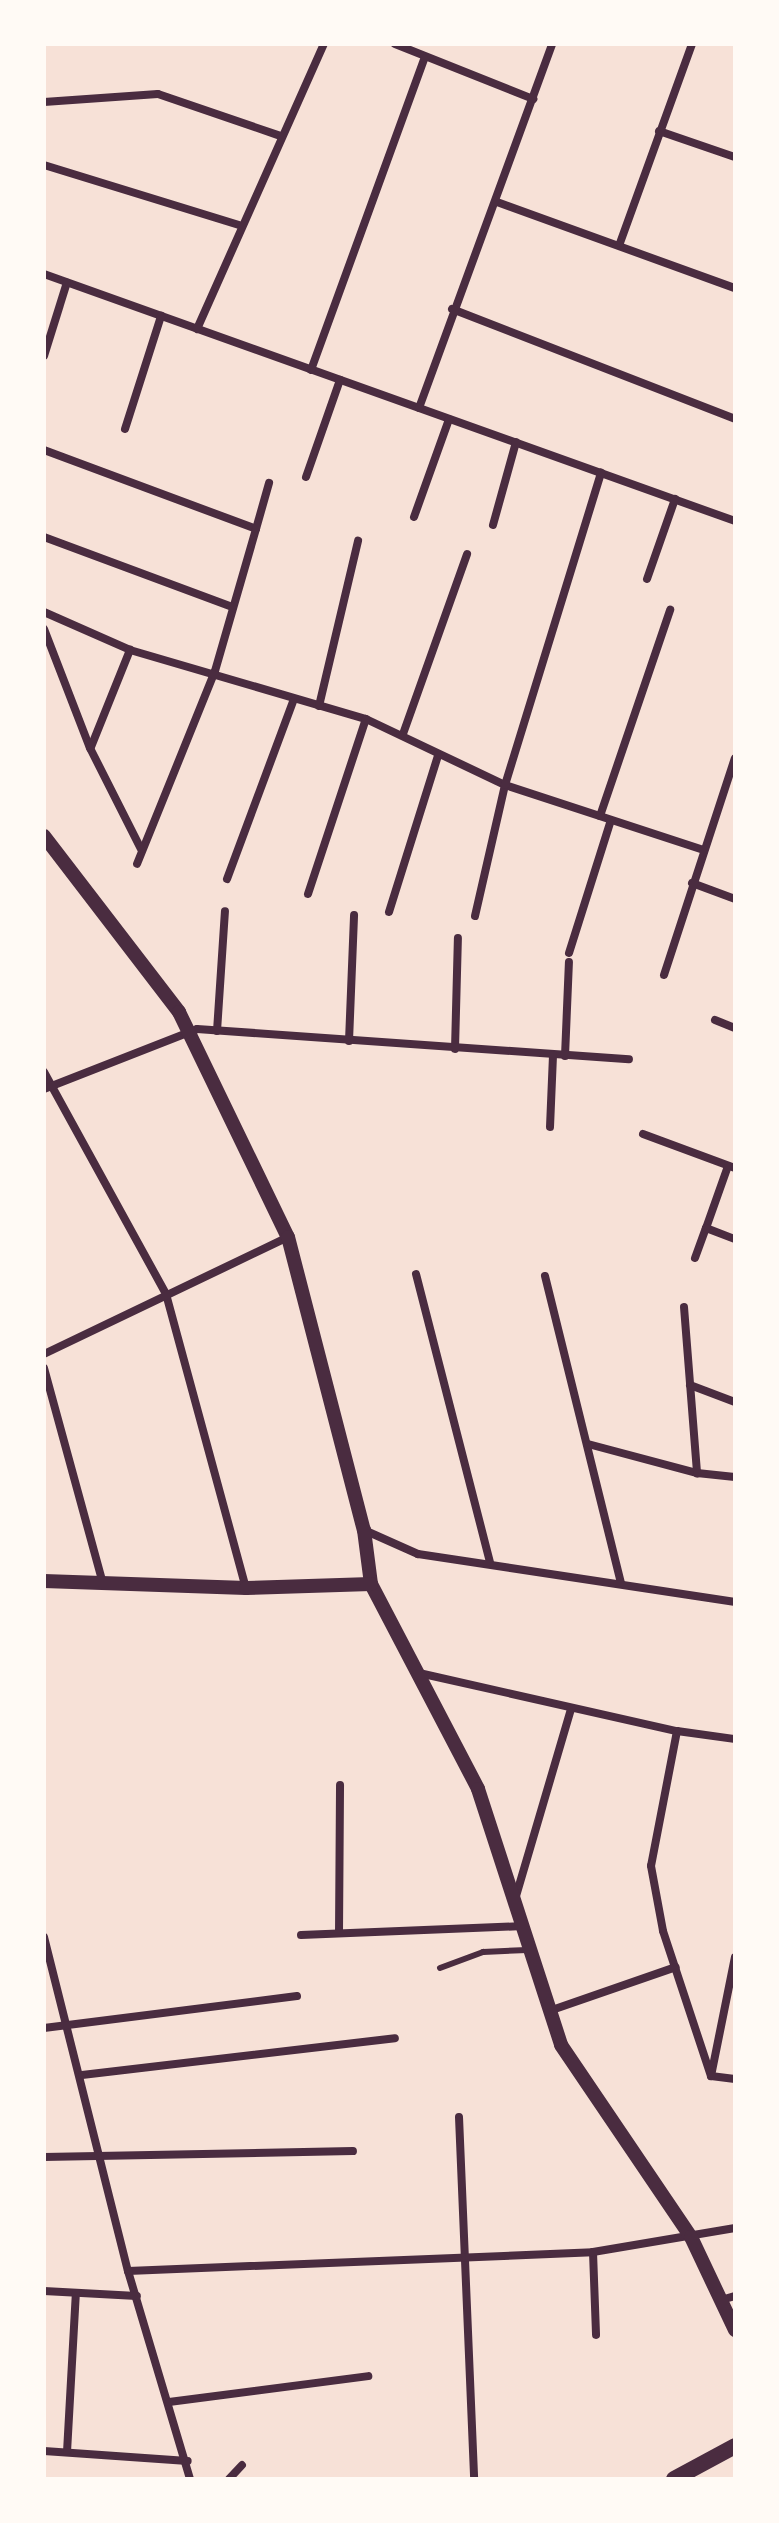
<!DOCTYPE html>
<style>
body{margin:0}
#map{position:relative;width:779px;height:2523px;overflow:hidden;background:#f7e1d7;font-family:"Fira Sans",sans-serif}
div>[style]{position:absolute}
[style*='--x']{left:calc(var(--x)*1px);top:calc(var(--y)*1px);width:calc(var(--w)*1px);rotate:calc(var(--a)*1deg)}
.service>*{height:6px;margin:-3px;padding:0 3px;transform-origin:3px;border-radius:3px;background:#4a2c40}
.minor>*{height:8px;margin:-4px;padding:0 4px;transform-origin:4px;border-radius:4px;background:#4a2c40}
.tertiary>*{height:14px;margin:-7px;padding:0 7px;transform-origin:7px;border-radius:7px;background:#4a2c40}
.secondary>*{height:16px;margin:-8px;padding:0 8px;transform-origin:8px;border-radius:8px;background:#4a2c40}
span{translate:-50% -50%;white-space:nowrap;text-align:center;line-height:1.15;-webkit-text-stroke:8px #fffaf5;paint-order:stroke}
.frame{position:absolute;inset:0;border:46px solid #fffaf5;pointer-events:none}
</style>
<div id="map">
<div class="service">
<i style="--x:440;--y:1968;--w:46;--a:-20.4"></i>
<i style="--x:483;--y:1952;--w:44;--a:-2.6"></i>
</div>
<div class="minor">
<i style="--x:395;--y:44;--w:149;--a:21.7"></i>
<i style="--x:44;--y:102;--w:114;--a:-4"></i>
<i style="--x:158;--y:94;--w:130;--a:18.9"></i>
<i style="--x:659;--y:131;--w:80;--a:18.9"></i>
<i style="--x:44;--y:165;--w:204;--a:17.1"></i>
<i style="--x:497;--y:202;--w:253;--a:19.9"></i>
<i style="--x:620;--y:243;--w:212;--a:-70.1"></i>
<i style="--x:44;--y:274;--w:734;--a:19.67"></i>
<i style="--x:452;--y:309;--w:304;--a:21.2"></i>
<i style="--x:197;--y:329;--w:312;--a:-66"></i>
<i style="--x:44;--y:356;--w:77;--a:-72.7"></i>
<i style="--x:311;--y:370;--w:331;--a:-70"></i>
<i style="--x:419;--y:408;--w:388;--a:-69.9"></i>
<i style="--x:125;--y:429;--w:119;--a:-72.3"></i>
<i style="--x:44;--y:450;--w:226;--a:20.4"></i>
<i style="--x:256;--y:529;--w:148;--a:106.1"></i>
<i style="--x:215;--y:671;--w:208;--a:112"></i>
<i style="--x:306;--y:477;--w:103;--a:-70.7"></i>
<i style="--x:414;--y:517;--w:104;--a:-70.3"></i>
<i style="--x:493;--y:525;--w:86;--a:-74.5"></i>
<i style="--x:256;--y:529;--w:48;--a:-74.2"></i>
<i style="--x:44;--y:537;--w:201;--a:20.4"></i>
<i style="--x:647;--y:579;--w:85;--a:-70.7"></i>
<i style="--x:44;--y:612;--w:94;--a:23.8"></i>
<i style="--x:130;--y:650;--w:246;--a:16.3"></i>
<i style="--x:366;--y:719;--w:154;--a:25.4"></i>
<i style="--x:505;--y:785;--w:209;--a:18.1"></i>
<i style="--x:44;--y:629;--w:128;--a:68.9"></i>
<i style="--x:90;--y:748;--w:113;--a:63.2"></i>
<i style="--x:319;--y:706;--w:170;--a:-76.7"></i>
<i style="--x:403;--y:734;--w:191;--a:-70.4"></i>
<i style="--x:91;--y:747;--w:105;--a:-68.1"></i>
<i style="--x:600;--y:816;--w:218;--a:-71.2"></i>
<i style="--x:227;--y:879;--w:189;--a:-69.6"></i>
<i style="--x:692;--y:883;--w:46;--a:20.4"></i>
<i style="--x:308;--y:894;--w:184;--a:-71.7"></i>
<i style="--x:389;--y:912;--w:164;--a:-72.6"></i>
<i style="--x:475;--y:916;--w:134;--a:-77.1"></i>
<i style="--x:505;--y:785;--w:327;--a:-72.9"></i>
<i style="--x:569;--y:953;--w:139;--a:-72.5"></i>
<i style="--x:664;--y:975;--w:228;--a:-71.9"></i>
<i style="--x:715;--y:1020;--w:22;--a:22"></i>
<i style="--x:217;--y:1031;--w:120;--a:-86.2"></i>
<i style="--x:349;--y:1041;--w:126;--a:-87.7"></i>
<i style="--x:455;--y:1049;--w:111;--a:-88.5"></i>
<i style="--x:565;--y:1056;--w:94;--a:-87.6"></i>
<i style="--x:44;--y:1072;--w:253;--a:61.2"></i>
<i style="--x:166;--y:1294;--w:305;--a:74.8"></i>
<i style="--x:44;--y:1089;--w:164;--a:-21.4"></i>
<i style="--x:197;--y:1029;--w:433;--a:4"></i>
<i style="--x:550;--y:1127;--w:72;--a:-87.6"></i>
<i style="--x:643;--y:1134;--w:98;--a:20.3"></i>
<i style="--x:728;--y:1166;--w:66;--a:109.5"></i>
<i style="--x:706;--y:1228;--w:31;--a:21"></i>
<i style="--x:695;--y:1258;--w:32;--a:-70"></i>
<i style="--x:416;--y:1274;--w:297;--a:75.6"></i>
<i style="--x:545;--y:1276;--w:317;--a:76.1"></i>
<i style="--x:684;--y:1307;--w:167;--a:85.5"></i>
<i style="--x:44;--y:1354;--w:271;--a:-25.6"></i>
<i style="--x:44;--y:1368;--w:220;--a:74.7"></i>
<i style="--x:690;--y:1385;--w:48;--a:20.7"></i>
<i style="--x:588;--y:1444;--w:113;--a:14.9"></i>
<i style="--x:697;--y:1473;--w:38;--a:6"></i>
<i style="--x:364;--y:1530;--w:59;--a:24"></i>
<i style="--x:418;--y:1554;--w:321;--a:8.6"></i>
<i style="--x:419;--y:1673;--w:264;--a:12.7"></i>
<i style="--x:677;--y:1731;--w:59;--a:7.9"></i>
<i style="--x:677;--y:1731;--w:137;--a:100.9"></i>
<i style="--x:651;--y:1866;--w:66;--a:79.5"></i>
<i style="--x:663;--y:1931;--w:153;--a:71.7"></i>
<i style="--x:711;--y:2076;--w:24;--a:7"></i>
<i style="--x:516;--y:1896;--w:195;--a:-73.6"></i>
<i style="--x:339;--y:1933;--w:148;--a:-89.6"></i>
<i style="--x:301;--y:1935;--w:222;--a:-2.3"></i>
<i style="--x:44;--y:1937;--w:344;--a:75.9"></i>
<i style="--x:128;--y:2271;--w:217;--a:73.4"></i>
<i style="--x:549;--y:2011;--w:134;--a:-19.1"></i>
<i style="--x:44;--y:2028;--w:255;--a:-7.2"></i>
<i style="--x:82;--y:2075;--w:315;--a:-6.7"></i>
<i style="--x:711;--y:2076;--w:121;--a:-78.6"></i>
<i style="--x:459;--y:2117;--w:362;--a:87.6"></i>
<i style="--x:44;--y:2157;--w:309;--a:-1.1"></i>
<i style="--x:593;--y:2252;--w:83;--a:87.9"></i>
<i style="--x:128;--y:2271;--w:465;--a:-2.3"></i>
<i style="--x:593;--y:2252;--w:144;--a:-9.6"></i>
<i style="--x:44;--y:2291;--w:93;--a:3.1"></i>
<i style="--x:721;--y:2300;--w:15;--a:-16"></i>
<i style="--x:169;--y:2402;--w:201;--a:-7.4"></i>
<i style="--x:44;--y:2451;--w:144;--a:4"></i>
<i style="--x:67;--y:2452;--w:159;--a:-86.8"></i>
<i style="--x:229;--y:2479;--w:19;--a:-47"></i>
</div>
<div class="tertiary">
<i style="--x:44;--y:836;--w:222;--a:52.5"></i>
<i style="--x:179;--y:1012;--w:250;--a:64.2"></i>
<i style="--x:288;--y:1237;--w:303;--a:75.5"></i>
<i style="--x:364;--y:1530;--w:54;--a:82.6"></i>
<i style="--x:371;--y:1584;--w:231;--a:62.4"></i>
<i style="--x:478;--y:1789;--w:269;--a:72"></i>
<i style="--x:561;--y:2045;--w:232;--a:55.9"></i>
<i style="--x:691;--y:2237;--w:103;--a:64.7"></i>
<i style="--x:44;--y:1581;--w:202;--a:2"></i>
<i style="--x:246;--y:1588;--w:125;--a:-1.8"></i>
</div>
<div class="secondary">
<i style="--x:674;--y:2479;--w:69;--a:-28.4"></i>
</div>
<div class="frame"></div>
</div>
